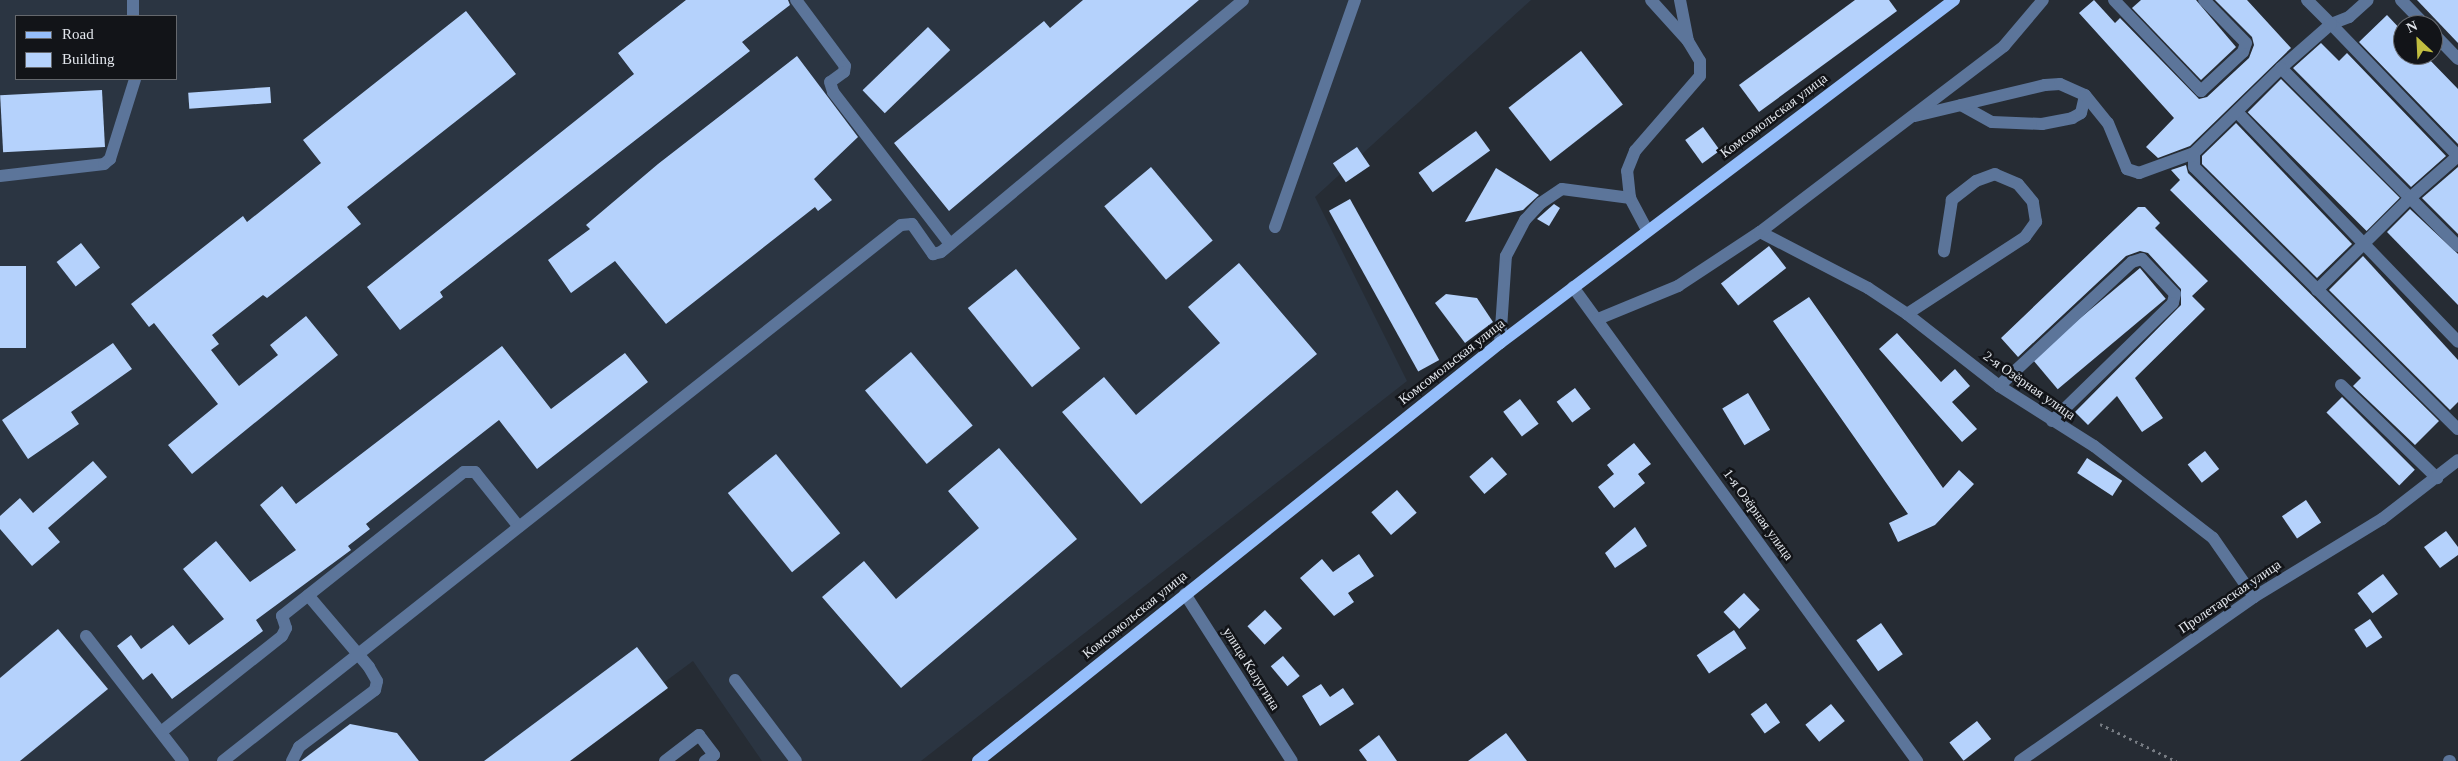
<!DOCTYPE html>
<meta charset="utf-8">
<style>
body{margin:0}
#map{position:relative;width:2458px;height:761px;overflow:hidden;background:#262c34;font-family:"Times New Roman",serif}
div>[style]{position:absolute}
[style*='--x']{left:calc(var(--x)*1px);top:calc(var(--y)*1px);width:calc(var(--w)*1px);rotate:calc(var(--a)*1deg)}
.built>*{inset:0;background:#2b3542}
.building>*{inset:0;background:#b5d2fc;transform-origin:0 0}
.path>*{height:3px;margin-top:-1.5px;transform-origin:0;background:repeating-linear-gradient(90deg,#777c83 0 2.5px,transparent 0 6.5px)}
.minor>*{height:12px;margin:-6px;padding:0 6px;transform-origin:6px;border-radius:6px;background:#5c759a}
.major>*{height:12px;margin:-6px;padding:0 6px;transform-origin:6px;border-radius:6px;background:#95befb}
span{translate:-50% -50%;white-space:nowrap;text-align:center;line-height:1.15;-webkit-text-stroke:5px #121418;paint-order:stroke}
.street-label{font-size:14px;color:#e2e6ec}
.legend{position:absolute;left:15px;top:15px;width:162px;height:65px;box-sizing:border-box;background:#121418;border:1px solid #65686d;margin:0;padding:6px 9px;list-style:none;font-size:15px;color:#e2e6ec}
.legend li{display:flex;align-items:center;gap:10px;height:25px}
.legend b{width:25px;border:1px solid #65686d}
.north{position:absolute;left:2393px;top:15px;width:50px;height:50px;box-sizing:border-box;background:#121418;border:1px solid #65686d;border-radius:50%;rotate:335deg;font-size:14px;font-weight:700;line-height:20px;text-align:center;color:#e2e6ec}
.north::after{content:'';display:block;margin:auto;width:18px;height:22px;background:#c1be40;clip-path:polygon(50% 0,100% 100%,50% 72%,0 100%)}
</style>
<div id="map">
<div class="built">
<i style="clip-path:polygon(evenodd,0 0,1531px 0,1315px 197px,1407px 381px,921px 761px,762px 761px,693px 661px,558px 761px,0 761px,0 0,16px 16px,176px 16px,176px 79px,16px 79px,16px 16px)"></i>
</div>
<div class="building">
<i style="clip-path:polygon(686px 0,788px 0,790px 5px,742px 42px,750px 51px,440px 292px,443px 297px,400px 330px,367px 287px,634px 74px,618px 53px)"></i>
<i style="clip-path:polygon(1083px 0,1199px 0,949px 211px,894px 143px,1044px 21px,1050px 28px)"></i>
<i style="clip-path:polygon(1855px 0,1889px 0,1897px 11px,1759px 112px,1739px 85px)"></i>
<i style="clip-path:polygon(2094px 0,2115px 23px,2120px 18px,2199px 99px,2207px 97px,2249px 58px,2254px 45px,2252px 37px,2215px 0,2247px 0,2291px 48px,2190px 146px,2158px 158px,2146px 147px,2174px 118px,2079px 13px)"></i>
<i style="clip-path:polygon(2141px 0,2196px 0,2236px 47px,2201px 80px,2132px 8px)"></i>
<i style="clip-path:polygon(2417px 0,2458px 0,2458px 43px)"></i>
<i style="clip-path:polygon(466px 11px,516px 74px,347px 207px,361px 224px,267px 298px,263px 295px,212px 335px,219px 344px,211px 350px,239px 386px,278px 355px,270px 345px,306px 316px,338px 355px,192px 474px,168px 445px,218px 404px,154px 323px,149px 327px,131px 304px,243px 216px,247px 222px,321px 163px,303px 140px)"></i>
<i style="clip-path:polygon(2387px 15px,2403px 32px,2403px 55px,2425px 55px,2458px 89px,2458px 144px,2359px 42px)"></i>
<i style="left:928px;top:27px;width:32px;height:91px;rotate:46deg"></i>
<i style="clip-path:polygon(2321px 43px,2339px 61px,2347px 53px,2446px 156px,2411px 187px,2293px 68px)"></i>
<i style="left:1581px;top:51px;width:68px;height:92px;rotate:52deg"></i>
<i style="clip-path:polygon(797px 56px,858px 137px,814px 179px,832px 200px,818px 211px,815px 207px,666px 324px,615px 261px,571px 293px,548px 260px,590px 229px,586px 225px,658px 164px)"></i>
<i style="left:2281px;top:79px;width:168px;height:47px;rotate:45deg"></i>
<i style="left:270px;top:87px;width:16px;height:82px;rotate:86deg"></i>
<i style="left:102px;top:90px;width:57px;height:102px;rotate:87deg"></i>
<i style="clip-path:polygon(2236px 123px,2352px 244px,2317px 278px,2202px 164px,2202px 156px)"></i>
<i style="left:1703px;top:127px;width:29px;height:22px;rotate:54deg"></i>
<i style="left:1476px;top:131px;width:24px;height:71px;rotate:54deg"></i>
<i style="left:1357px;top:147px;width:23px;height:29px;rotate:56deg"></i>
<i style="clip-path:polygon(2186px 165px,2188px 173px,2439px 421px,2415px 445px,2353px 386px,2361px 378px,2170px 190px,2180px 180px,2171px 170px)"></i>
<i style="left:1151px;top:167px;width:96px;height:61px;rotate:50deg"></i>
<i style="clip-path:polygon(2458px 167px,2458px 234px,2422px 198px)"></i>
<i style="clip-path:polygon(1496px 168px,1539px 195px,1523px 210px,1465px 222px)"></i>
<i style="left:1350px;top:199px;width:184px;height:24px;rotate:61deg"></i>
<i style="clip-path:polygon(1554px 204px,1560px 208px,1549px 226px,1537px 219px)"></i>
<i style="clip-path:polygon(2138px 207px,2145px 207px,2160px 223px,2155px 228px,2208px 281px,2192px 296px,2205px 309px,2135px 378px,2163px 418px,2142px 432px,2117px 396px,2088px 425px,2075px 412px,2181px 305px,2181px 289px,2148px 253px,2140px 251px,2126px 256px,2018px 357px,2001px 338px)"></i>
<i style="clip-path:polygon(2410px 209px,2458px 254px,2458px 305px,2387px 232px)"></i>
<i style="left:81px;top:243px;width:31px;height:31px;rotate:52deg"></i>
<i style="left:1769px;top:246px;width:28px;height:61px;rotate:52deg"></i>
<i style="clip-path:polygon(2363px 256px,2458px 360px,2458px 402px,2450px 410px,2329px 290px)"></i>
<i style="clip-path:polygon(1239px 263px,1317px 354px,1141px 504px,1062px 412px,1104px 377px,1136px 415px,1220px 343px,1188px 307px)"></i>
<i style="left:0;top:266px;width:26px;height:82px"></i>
<i style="left:2140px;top:268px;width:40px;height:141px;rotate:50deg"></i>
<i style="left:1016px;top:269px;width:102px;height:62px;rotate:51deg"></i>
<i style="clip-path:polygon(1446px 294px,1477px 298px,1493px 322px,1465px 343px,1435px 303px)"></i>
<i style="clip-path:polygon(1809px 297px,1943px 488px,1959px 470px,1974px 484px,1935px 525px,1898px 542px,1889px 523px,1908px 514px,1773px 321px)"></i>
<i style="clip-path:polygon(1897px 333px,1941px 382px,1955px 369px,1970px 386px,1952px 402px,1977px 429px,1962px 442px,1879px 349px)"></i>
<i style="clip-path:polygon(113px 343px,132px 369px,71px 412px,79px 424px,28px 459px,2px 420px)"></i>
<i style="clip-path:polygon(502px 346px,551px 409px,625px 353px,648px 382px,537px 469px,499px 420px,366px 524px,370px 529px,348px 546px,351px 550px,256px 620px,263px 631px,172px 699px,152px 673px,143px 680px,117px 646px,131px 635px,141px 649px,173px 625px,189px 645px,224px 619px,183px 569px,216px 541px,250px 582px,296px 550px,260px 505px,282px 486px,296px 504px)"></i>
<i style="left:911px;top:352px;width:96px;height:60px;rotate:50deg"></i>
<i style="left:1575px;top:388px;width:26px;height:23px;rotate:53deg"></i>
<i style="left:1748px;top:393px;width:43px;height:30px;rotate:59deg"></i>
<i style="left:2342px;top:397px;width:103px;height:22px;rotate:45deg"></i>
<i style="left:1520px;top:399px;width:31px;height:21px;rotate:53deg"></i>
<i style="clip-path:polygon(1634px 443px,1651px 464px,1638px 474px,1645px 483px,1614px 508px,1598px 487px,1614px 474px,1607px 465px)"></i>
<i style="clip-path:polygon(999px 448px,1077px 539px,901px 688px,822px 597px,864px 561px,896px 599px,979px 528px,948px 491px)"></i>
<i style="left:2205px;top:451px;width:23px;height:22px;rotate:52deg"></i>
<i style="left:776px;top:454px;width:102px;height:62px;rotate:51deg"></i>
<i style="left:1492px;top:457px;width:23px;height:30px;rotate:49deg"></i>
<i style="left:2087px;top:458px;width:42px;height:18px;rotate:33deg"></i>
<i style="clip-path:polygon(93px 461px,107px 477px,48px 528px,60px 542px,32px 566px,0 529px,0 516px,20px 498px,33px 513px)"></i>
<i style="left:1397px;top:490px;width:30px;height:34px;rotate:49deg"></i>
<i style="left:2306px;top:500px;width:27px;height:29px;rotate:56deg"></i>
<i style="clip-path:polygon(1635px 527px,1647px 546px,1615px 568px,1605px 553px)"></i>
<i style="clip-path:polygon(2446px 531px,2458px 547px,2458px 555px,2440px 568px,2424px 547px)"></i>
<i style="clip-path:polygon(1359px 554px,1374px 576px,1348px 593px,1354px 602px,1334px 616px,1300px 578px,1322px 559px,1333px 572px)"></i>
<i style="left:2383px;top:574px;width:25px;height:32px;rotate:53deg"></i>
<i style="left:1744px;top:593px;width:23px;height:28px;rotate:47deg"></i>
<i style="left:1265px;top:610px;width:25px;height:24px;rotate:47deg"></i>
<i style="left:2370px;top:619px;width:22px;height:19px;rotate:56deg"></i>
<i style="left:1881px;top:623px;width:38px;height:30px;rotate:55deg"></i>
<i style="clip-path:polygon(58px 629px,108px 689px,20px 761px,0 761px,0 678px)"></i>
<i style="left:1734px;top:630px;width:22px;height:45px;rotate:56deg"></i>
<i style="clip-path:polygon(637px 647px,668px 688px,570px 761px,484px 761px)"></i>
<i style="left:1283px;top:656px;width:26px;height:16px;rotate:50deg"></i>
<i style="clip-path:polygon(1321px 684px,1330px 697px,1343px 688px,1354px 704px,1320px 726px,1302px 696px)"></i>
<i style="left:1766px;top:703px;width:24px;height:19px;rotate:54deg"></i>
<i style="left:1831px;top:704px;width:22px;height:33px;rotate:51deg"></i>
<i style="left:1977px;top:721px;width:23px;height:35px;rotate:52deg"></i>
<i style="clip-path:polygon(350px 724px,397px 733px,419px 761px,301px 761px)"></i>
<i style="clip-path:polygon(1506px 733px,1527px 761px,1468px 761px)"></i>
<i style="clip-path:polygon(1379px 735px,1397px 761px,1367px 761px,1359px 750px)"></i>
</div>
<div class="path">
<i style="--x:2100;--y:724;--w:85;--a:26"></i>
</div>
<div class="minor">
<i style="--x:133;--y:0;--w:16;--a:90"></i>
<i style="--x:796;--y:0;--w:82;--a:53.4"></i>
<i style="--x:845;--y:66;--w:6;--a:99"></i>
<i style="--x:844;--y:72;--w:17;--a:144"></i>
<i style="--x:830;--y:82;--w:10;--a:73"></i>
<i style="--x:833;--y:92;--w:192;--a:52.4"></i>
<i style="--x:1680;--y:0;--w:42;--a:79"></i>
<i style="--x:2114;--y:0;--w:126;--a:46.3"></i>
<i style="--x:2201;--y:91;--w:57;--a:-42.9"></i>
<i style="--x:2243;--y:52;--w:9;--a:-72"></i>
<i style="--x:2246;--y:43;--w:60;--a:-134.3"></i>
<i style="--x:2307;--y:0;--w:34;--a:45"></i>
<i style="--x:2331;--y:24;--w:19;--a:-21"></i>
<i style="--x:2349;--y:17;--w:25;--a:-42"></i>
<i style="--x:2401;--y:0;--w:35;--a:46"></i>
<i style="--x:2433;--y:33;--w:36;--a:46"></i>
<i style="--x:2281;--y:68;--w:251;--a:45.2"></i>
<i style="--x:1961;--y:105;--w:35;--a:29"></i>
<i style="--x:1992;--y:122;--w:50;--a:2.3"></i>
<i style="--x:2042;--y:124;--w:31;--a:-11"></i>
<i style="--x:2072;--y:118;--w:10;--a:-29"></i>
<i style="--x:2081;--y:113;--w:18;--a:-77"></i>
<i style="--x:2237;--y:112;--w:319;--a:46.1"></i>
<i style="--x:1915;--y:116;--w:134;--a:-13.4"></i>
<i style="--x:2045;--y:85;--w:15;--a:-4"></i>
<i style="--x:2060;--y:84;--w:27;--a:24"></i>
<i style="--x:2085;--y:95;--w:36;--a:51"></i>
<i style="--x:2108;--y:123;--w:50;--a:67.6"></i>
<i style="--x:2127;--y:169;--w:13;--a:18"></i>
<i style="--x:2139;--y:173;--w:59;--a:-20"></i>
<i style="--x:2458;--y:156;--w:183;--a:-133.9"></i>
<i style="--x:2331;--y:24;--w:67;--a:138.7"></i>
<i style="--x:2281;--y:68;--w:122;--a:135.7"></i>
<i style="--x:2194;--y:153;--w:14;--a:90"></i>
<i style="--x:2194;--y:167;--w:372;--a:44.8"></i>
<i style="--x:0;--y:176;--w:105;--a:-6.6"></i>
<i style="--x:104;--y:164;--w:8;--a:-40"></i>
<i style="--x:110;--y:159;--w:84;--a:-72.6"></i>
<i style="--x:1275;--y:227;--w:241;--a:-70.6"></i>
<i style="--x:1647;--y:230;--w:36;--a:-118"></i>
<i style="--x:1630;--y:198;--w:27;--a:-96"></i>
<i style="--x:1627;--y:171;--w:22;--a:-68"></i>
<i style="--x:1635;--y:151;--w:99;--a:-49.1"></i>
<i style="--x:1700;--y:76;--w:15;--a:-90"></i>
<i style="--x:1700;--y:61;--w:23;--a:-121"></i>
<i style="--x:1688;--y:41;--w:55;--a:-132.1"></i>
<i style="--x:1760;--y:232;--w:122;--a:27.4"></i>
<i style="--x:1868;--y:288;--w:47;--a:33.7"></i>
<i style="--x:1907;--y:314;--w:117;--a:38"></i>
<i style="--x:1999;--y:386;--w:112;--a:32.3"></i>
<i style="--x:2094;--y:446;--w:150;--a:37.7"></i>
<i style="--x:2213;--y:538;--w:72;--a:55.2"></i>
<i style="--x:1573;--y:287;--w:586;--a:54.03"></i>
<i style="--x:2317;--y:290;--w:131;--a:-44.7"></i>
<i style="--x:2410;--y:198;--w:64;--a:-41.2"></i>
<i style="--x:1907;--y:314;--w:141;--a:-33.1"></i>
<i style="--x:2025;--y:237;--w:19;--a:-54"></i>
<i style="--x:2036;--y:222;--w:20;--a:-99"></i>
<i style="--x:2033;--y:202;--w:23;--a:-130"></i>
<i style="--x:2018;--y:184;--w:25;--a:-157"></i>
<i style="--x:1995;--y:174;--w:20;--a:160"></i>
<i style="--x:1976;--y:181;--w:31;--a:142"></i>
<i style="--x:1952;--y:200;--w:52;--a:98.9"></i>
<i style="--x:1598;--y:319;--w:87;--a:-22.4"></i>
<i style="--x:1678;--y:286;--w:98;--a:-33.4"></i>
<i style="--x:1760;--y:232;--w:307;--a:-37.3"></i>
<i style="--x:2004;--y:46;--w:60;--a:-49.7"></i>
<i style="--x:1500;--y:343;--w:87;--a:-86.1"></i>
<i style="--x:1506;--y:256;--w:41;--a:-62.2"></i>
<i style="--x:1525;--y:220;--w:23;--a:-47"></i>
<i style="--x:1541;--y:203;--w:25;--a:-34"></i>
<i style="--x:1562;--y:189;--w:69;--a:7.5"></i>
<i style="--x:2341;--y:385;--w:134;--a:44.1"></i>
<i style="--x:1999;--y:386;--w:182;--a:-43"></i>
<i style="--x:2132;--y:262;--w:10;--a:-17"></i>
<i style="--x:2142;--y:259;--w:48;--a:46.7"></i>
<i style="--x:2175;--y:294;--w:9;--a:103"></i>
<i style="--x:2173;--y:303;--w:169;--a:135.7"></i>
<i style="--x:1185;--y:594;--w:198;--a:57.4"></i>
<i style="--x:86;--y:636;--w:158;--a:52.2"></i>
<i style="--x:735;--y:680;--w:101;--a:53"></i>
<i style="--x:161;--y:732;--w:154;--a:-38.4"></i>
<i style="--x:282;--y:636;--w:9;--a:-63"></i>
<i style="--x:286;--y:628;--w:13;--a:-108"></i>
<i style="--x:282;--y:616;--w:232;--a:-38.4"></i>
<i style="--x:464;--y:472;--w:11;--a:0"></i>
<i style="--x:475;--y:472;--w:70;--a:51.3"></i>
<i style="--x:223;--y:761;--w:864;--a:-38.33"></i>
<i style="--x:901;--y:225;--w:11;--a:-5"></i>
<i style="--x:912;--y:224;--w:37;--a:55"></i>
<i style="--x:933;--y:254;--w:8;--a:-14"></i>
<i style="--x:941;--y:252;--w:393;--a:-39.8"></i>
<i style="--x:292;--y:761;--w:16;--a:-63"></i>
<i style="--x:299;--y:747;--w:95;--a:-36.9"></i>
<i style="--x:375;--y:690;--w:9;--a:-77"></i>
<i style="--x:377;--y:681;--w:16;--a:-120"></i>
<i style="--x:369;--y:667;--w:94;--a:-130.3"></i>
<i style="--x:665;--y:761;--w:43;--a:-37.4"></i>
<i style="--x:699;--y:735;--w:25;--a:53"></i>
<i style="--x:714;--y:755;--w:11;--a:146"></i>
<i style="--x:2020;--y:761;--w:286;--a:-35"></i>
<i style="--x:2254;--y:597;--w:150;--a:-31.4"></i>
<i style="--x:2382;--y:519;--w:96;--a:-37.8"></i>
<i style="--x:2449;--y:761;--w:1;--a:0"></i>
</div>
<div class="major">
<i style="--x:978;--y:761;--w:669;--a:-38.69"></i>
<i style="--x:1500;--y:343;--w:569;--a:-37.07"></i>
</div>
<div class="street-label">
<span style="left:1774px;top:116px;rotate:-37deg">Комсомольская улица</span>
<span style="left:1452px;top:362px;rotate:-38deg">Комсомольская улица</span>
<span style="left:2029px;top:386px;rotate:35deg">2-я Озёрная улица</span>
<span style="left:1758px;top:515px;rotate:54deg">1-я Озёрная улица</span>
<span style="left:2230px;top:597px;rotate:-34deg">Пролетарская улица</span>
<span style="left:1135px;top:615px;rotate:-39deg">Комсомольская улица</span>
<span style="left:1251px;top:669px;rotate:58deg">улица Калугина</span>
</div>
<ul class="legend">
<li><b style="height:6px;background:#95befb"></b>Road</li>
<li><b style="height:14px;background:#b5d2fc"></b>Building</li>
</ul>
<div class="north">N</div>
</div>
